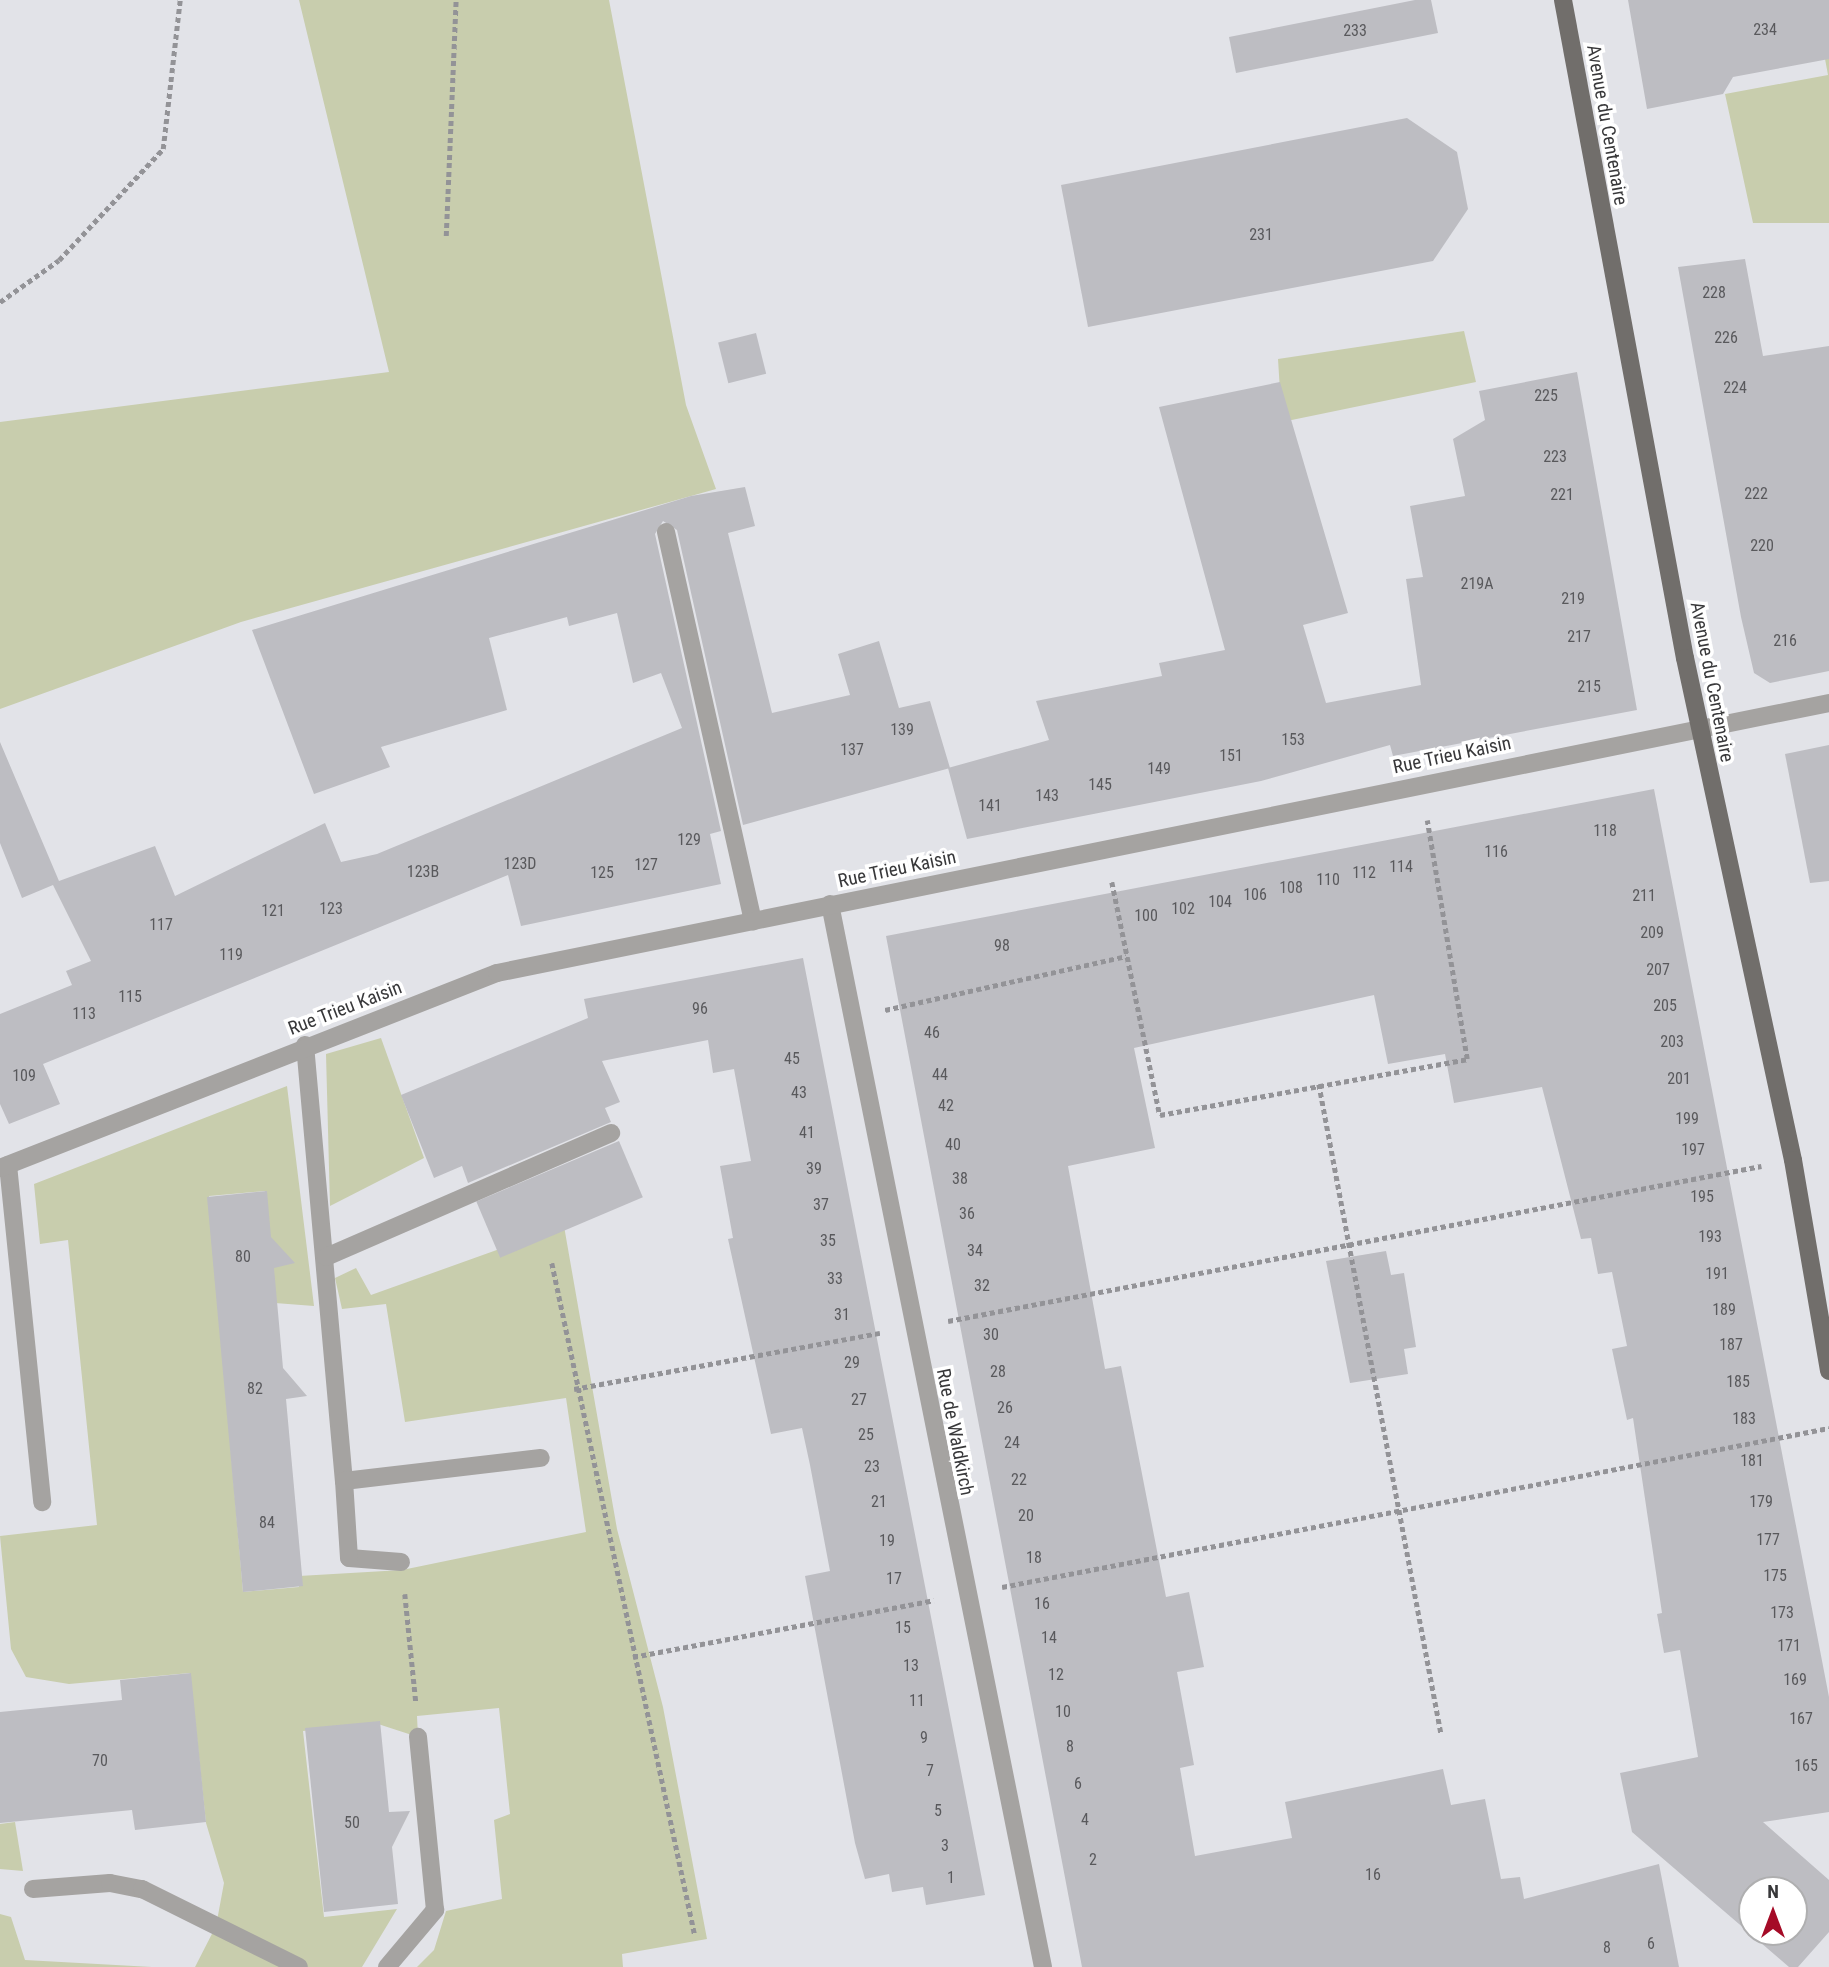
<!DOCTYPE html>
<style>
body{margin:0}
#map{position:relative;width:1829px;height:1967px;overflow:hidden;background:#e2e3e8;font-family:"Roboto Condensed",sans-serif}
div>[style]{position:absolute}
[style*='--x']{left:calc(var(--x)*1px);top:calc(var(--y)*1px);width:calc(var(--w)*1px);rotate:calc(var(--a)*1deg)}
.green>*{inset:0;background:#c8cdad}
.building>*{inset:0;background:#bdbdc2;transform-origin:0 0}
.path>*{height:4.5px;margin-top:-2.25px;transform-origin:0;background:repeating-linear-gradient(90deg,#939397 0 5px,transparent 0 8.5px)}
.minor>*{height:18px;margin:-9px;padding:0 9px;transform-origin:9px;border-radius:9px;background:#a5a3a1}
.major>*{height:18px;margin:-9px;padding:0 9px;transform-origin:9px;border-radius:9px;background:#716e6b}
span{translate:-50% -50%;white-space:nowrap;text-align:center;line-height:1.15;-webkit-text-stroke:7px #fff;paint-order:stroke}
.number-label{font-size:16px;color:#59595c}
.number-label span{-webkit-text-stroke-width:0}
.street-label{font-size:19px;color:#38383a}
.north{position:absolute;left:1738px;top:1876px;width:70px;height:70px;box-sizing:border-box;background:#fff;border:2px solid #afafb0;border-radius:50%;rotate:0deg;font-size:19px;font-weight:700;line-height:28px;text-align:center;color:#38383a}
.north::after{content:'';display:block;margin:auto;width:24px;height:32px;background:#a50b27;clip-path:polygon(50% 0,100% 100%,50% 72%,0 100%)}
</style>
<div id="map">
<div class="green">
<i style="clip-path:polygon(299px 0,609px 0,686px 405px,716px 489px,241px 622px,0 709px,0 422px,389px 372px)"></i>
<i style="clip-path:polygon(1814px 0,1829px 0,1829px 223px,1753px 223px,1725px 94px,1828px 75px)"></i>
<i style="clip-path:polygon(1464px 331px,1476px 382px,1282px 422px,1278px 359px)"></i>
<i style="clip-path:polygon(381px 1038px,424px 1158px,330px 1206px,326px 1054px)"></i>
<i style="clip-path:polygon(287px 1086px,314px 1306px,275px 1303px,265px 1191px,209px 1196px,243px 1592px,299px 1587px,299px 1576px,402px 1570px,586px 1532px,566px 1398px,405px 1422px,386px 1304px,342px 1309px,335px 1278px,356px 1268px,371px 1295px,564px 1226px,617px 1529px,663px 1707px,707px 1939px,622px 1954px,623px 1967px,417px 1967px,434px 1950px,446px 1911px,502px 1899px,494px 1820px,510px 1814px,499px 1708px,417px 1716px,418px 1737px,375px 1723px,303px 1731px,324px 1917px,397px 1909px,362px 1967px,195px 1967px,216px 1926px,224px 1883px,206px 1823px,190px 1673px,69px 1684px,26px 1677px,11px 1649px,0 1536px,97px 1525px,68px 1240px,40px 1244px,34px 1184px)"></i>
<i style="clip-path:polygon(15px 1822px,23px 1871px,0 1869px,0 1824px)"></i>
<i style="clip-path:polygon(0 1914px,11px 1917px,25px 1960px,152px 1967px,0 1967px)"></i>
</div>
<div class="building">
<i style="clip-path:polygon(1415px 0,1431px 0,1438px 33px,1236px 73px,1229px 37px)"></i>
<i style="clip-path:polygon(1628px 0,1829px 0,1829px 59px,1733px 77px,1723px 94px,1647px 109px)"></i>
<i style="clip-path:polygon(1407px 118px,1457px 152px,1468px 209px,1433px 261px,1088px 327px,1061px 185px)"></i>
<i style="clip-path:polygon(1745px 259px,1763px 356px,1829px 346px,1829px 671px,1770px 683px,1754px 673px,1741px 617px,1678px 267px)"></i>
<i style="left:756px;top:333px;width:42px;height:39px;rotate:76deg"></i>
<i style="clip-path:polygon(1577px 372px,1637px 710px,1393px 756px,1390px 745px,1261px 781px,967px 839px,948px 768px,1049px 740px,1036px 701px,1162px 676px,1159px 663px,1225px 650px,1159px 407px,1280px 382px,1348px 613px,1303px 625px,1326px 703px,1421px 685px,1406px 579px,1423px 577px,1410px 506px,1465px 496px,1453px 439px,1485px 420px,1479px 391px)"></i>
<i style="clip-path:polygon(745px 487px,755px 526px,728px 533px,772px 713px,850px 695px,838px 654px,879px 641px,899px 708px,930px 701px,950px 768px,743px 825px,677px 530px,663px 521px,655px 534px,721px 831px,710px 834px,721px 884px,521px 926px,508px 875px,43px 1064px,60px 1104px,9px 1124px,0 1104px,0 1014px,72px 985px,66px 971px,91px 961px,53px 885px,22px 898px,0 843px,0 742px,59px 881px,155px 846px,175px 896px,325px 823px,341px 862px,377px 854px,682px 728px,661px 673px,633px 683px,617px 613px,569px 626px,567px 617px,489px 638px,507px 710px,381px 747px,390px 767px,314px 794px,252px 630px,691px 496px)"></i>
<i style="clip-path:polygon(1829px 745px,1829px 881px,1810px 883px,1785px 754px)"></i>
<i style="clip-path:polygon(evenodd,1654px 789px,1829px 1697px,1829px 1812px,1763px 1822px,1829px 1880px,1829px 1932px,1798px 1967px,1789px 1967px,1632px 1832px,1620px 1773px,1698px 1757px,1680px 1650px,1664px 1653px,1657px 1614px,1662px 1613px,1633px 1418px,1627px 1420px,1612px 1349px,1627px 1346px,1612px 1272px,1598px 1274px,1591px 1238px,1581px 1239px,1542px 1087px,1454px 1103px,1445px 1054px,1388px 1064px,1374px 995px,1134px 1048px,1155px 1148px,1068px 1166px,1105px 1369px,1121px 1366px,1166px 1597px,1189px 1592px,1204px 1667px,1177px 1672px,1194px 1765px,1180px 1768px,1195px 1856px,1292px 1838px,1285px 1802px,1443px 1769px,1451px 1805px,1485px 1799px,1501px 1879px,1520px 1877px,1524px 1899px,1659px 1864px,1679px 1967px,1082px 1967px,886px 936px,1654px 789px,1752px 1890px,1794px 1890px,1794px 1932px,1752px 1932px,1752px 1890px)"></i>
<i style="clip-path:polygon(803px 958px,985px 1895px,926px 1905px,923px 1887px,892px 1892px,889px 1874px,865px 1879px,855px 1843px,805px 1576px,830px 1571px,810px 1465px,802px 1428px,771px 1434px,728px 1239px,733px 1238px,720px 1166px,751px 1161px,734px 1069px,713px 1073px,708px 1040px,602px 1061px,620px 1102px,605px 1108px,611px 1122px,468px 1183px,462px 1166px,434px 1178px,401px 1095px,588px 1018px,584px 999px)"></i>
<i style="left:619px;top:1141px;width:61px;height:155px;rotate:67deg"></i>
<i style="clip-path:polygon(267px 1191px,271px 1237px,295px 1263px,274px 1268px,283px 1368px,307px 1396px,286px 1399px,303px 1586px,243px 1592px,207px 1197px)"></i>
<i style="clip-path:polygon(1386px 1251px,1391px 1275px,1404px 1273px,1416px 1347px,1404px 1349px,1408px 1374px,1350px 1383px,1326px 1261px)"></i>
<i style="clip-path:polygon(191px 1673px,206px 1822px,135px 1830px,132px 1810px,0 1823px,0 1712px,122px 1700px,120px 1680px)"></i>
<i style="clip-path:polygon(380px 1721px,389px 1812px,410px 1811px,392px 1847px,398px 1904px,324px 1912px,305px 1728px)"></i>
</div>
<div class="path">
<i style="--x:446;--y:236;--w:236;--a:-87.6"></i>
<i style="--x:0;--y:302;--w:72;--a:-35.4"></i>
<i style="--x:59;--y:260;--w:152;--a:-46.9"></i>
<i style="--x:163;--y:149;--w:150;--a:-83.5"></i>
<i style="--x:1112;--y:882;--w:238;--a:78.4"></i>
<i style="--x:1160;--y:1115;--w:312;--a:-10.3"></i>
<i style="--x:1467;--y:1059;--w:242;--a:-99.5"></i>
<i style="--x:885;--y:1010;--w:247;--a:-12.6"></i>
<i style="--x:1319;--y:1084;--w:660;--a:79.35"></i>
<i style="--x:552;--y:1263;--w:688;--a:78"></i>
<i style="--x:948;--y:1321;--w:828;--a:-10.79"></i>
<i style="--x:574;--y:1389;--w:311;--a:-10.4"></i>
<i style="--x:1002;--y:1587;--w:842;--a:-10.88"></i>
<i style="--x:405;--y:1594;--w:110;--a:84.2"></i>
<i style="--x:633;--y:1657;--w:306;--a:-10.7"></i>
</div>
<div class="minor">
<i style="--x:666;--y:532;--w:399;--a:77.4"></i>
<i style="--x:830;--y:904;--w:1084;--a:78.67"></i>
<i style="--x:305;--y:1045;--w:438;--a:84.9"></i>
<i style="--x:8;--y:1165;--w:339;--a:84.2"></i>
<i style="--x:0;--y:1168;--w:534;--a:-21.42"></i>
<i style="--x:497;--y:973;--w:1359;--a:-11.46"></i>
<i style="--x:326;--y:1257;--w:311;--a:-23.5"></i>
<i style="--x:401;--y:1562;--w:52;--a:-175.6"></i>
<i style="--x:349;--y:1558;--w:77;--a:-93.7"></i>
<i style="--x:344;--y:1481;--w:198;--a:-6.7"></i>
<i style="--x:33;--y:1889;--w:77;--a:-4.5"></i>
<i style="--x:110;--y:1883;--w:33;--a:11"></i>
<i style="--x:142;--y:1889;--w:175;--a:26.4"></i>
<i style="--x:387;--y:1967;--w:75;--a:-49.9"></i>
<i style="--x:435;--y:1910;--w:174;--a:-95.6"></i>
</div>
<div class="major">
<i style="--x:1563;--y:0;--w:669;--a:79.5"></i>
<i style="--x:1685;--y:658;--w:513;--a:77.86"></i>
<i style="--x:1793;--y:1160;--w:214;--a:80.3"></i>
</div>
<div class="number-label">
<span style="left:1765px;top:30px">234</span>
<span style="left:1355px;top:31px">233</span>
<span style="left:1261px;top:235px">231</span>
<span style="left:1714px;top:293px">228</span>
<span style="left:1726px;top:338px">226</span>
<span style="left:1735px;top:388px">224</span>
<span style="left:1546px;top:396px">225</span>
<span style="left:1555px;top:457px">223</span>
<span style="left:1756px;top:494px">222</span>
<span style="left:1562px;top:495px">221</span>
<span style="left:1762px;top:546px">220</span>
<span style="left:1477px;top:584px">219A</span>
<span style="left:1573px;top:599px">219</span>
<span style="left:1579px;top:637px">217</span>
<span style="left:1785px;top:641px">216</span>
<span style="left:1589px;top:687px">215</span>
<span style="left:902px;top:730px">139</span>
<span style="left:1293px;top:740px">153</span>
<span style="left:852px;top:750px">137</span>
<span style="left:1231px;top:756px">151</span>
<span style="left:1159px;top:769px">149</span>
<span style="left:1100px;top:785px">145</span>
<span style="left:1047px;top:796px">143</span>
<span style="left:990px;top:806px">141</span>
<span style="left:1605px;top:831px">118</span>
<span style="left:689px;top:840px">129</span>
<span style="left:1496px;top:852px">116</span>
<span style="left:520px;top:864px">123D</span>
<span style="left:646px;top:865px">127</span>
<span style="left:1401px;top:867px">114</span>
<span style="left:423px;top:872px">123B</span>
<span style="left:602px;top:873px">125</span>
<span style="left:1364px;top:873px">112</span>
<span style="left:1328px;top:880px">110</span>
<span style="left:1291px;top:888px">108</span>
<span style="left:1255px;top:895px">106</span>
<span style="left:1644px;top:896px">211</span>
<span style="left:1220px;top:902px">104</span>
<span style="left:331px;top:909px">123</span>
<span style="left:1183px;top:909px">102</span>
<span style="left:273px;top:911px">121</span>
<span style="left:1146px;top:916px">100</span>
<span style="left:161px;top:925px">117</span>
<span style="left:1652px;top:933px">209</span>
<span style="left:1002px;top:946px">98</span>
<span style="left:231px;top:955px">119</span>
<span style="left:1658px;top:970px">207</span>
<span style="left:130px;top:997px">115</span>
<span style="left:1665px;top:1006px">205</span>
<span style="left:700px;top:1009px">96</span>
<span style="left:84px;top:1014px">113</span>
<span style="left:932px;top:1033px">46</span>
<span style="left:1672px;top:1042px">203</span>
<span style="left:792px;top:1059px">45</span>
<span style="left:940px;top:1075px">44</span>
<span style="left:24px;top:1076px">109</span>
<span style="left:1679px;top:1079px">201</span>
<span style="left:799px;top:1093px">43</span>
<span style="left:946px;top:1106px">42</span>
<span style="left:1687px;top:1119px">199</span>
<span style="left:807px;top:1133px">41</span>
<span style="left:953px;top:1145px">40</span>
<span style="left:1693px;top:1150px">197</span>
<span style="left:814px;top:1169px">39</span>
<span style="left:960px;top:1179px">38</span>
<span style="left:1702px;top:1197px">195</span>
<span style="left:821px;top:1205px">37</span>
<span style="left:967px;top:1214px">36</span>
<span style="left:1710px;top:1237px">193</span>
<span style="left:828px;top:1241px">35</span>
<span style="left:975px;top:1251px">34</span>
<span style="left:243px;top:1257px">80</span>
<span style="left:1717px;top:1274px">191</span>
<span style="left:835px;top:1279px">33</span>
<span style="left:982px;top:1286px">32</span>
<span style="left:1724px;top:1310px">189</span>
<span style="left:842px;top:1315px">31</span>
<span style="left:991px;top:1335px">30</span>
<span style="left:1731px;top:1345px">187</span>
<span style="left:852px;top:1363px">29</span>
<span style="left:998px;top:1372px">28</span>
<span style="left:1738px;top:1382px">185</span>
<span style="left:255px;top:1389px">82</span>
<span style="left:859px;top:1400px">27</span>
<span style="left:1005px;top:1408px">26</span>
<span style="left:1744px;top:1419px">183</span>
<span style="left:866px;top:1435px">25</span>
<span style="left:1012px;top:1443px">24</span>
<span style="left:1752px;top:1461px">181</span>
<span style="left:872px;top:1467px">23</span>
<span style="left:1019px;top:1480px">22</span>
<span style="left:879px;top:1502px">21</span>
<span style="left:1761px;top:1502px">179</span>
<span style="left:1026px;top:1516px">20</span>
<span style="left:267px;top:1523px">84</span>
<span style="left:1768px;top:1540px">177</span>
<span style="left:887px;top:1541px">19</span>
<span style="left:1034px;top:1558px">18</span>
<span style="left:1775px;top:1576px">175</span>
<span style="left:894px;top:1579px">17</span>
<span style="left:1042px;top:1604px">16</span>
<span style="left:1782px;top:1613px">173</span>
<span style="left:903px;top:1628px">15</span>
<span style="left:1049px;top:1638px">14</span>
<span style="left:1789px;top:1646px">171</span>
<span style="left:911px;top:1666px">13</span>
<span style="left:1056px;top:1675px">12</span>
<span style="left:1795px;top:1680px">169</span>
<span style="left:917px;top:1701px">11</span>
<span style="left:1063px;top:1712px">10</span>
<span style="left:1801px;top:1719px">167</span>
<span style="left:924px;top:1738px">9</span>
<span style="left:1070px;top:1747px">8</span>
<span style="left:100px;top:1761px">70</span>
<span style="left:1806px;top:1766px">165</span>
<span style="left:930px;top:1771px">7</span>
<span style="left:1078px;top:1784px">6</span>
<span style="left:938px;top:1811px">5</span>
<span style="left:1085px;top:1820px">4</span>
<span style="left:352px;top:1823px">50</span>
<span style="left:945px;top:1846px">3</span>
<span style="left:1093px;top:1860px">2</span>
<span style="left:1373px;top:1875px">16</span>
<span style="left:951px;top:1878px">1</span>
<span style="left:1651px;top:1944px">6</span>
<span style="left:1607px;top:1948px">8</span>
</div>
<div class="street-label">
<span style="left:1607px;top:125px;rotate:80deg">Avenue du Centenaire</span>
<span style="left:1712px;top:682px;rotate:79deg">Avenue du Centenaire</span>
<span style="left:1452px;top:755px;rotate:-12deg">Rue Trieu Kaisin</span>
<span style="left:897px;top:869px;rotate:-12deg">Rue Trieu Kaisin</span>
<span style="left:345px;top:1008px;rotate:-21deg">Rue Trieu Kaisin</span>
<span style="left:955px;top:1432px;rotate:79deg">Rue de Waldkirch</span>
</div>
<div class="north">N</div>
</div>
